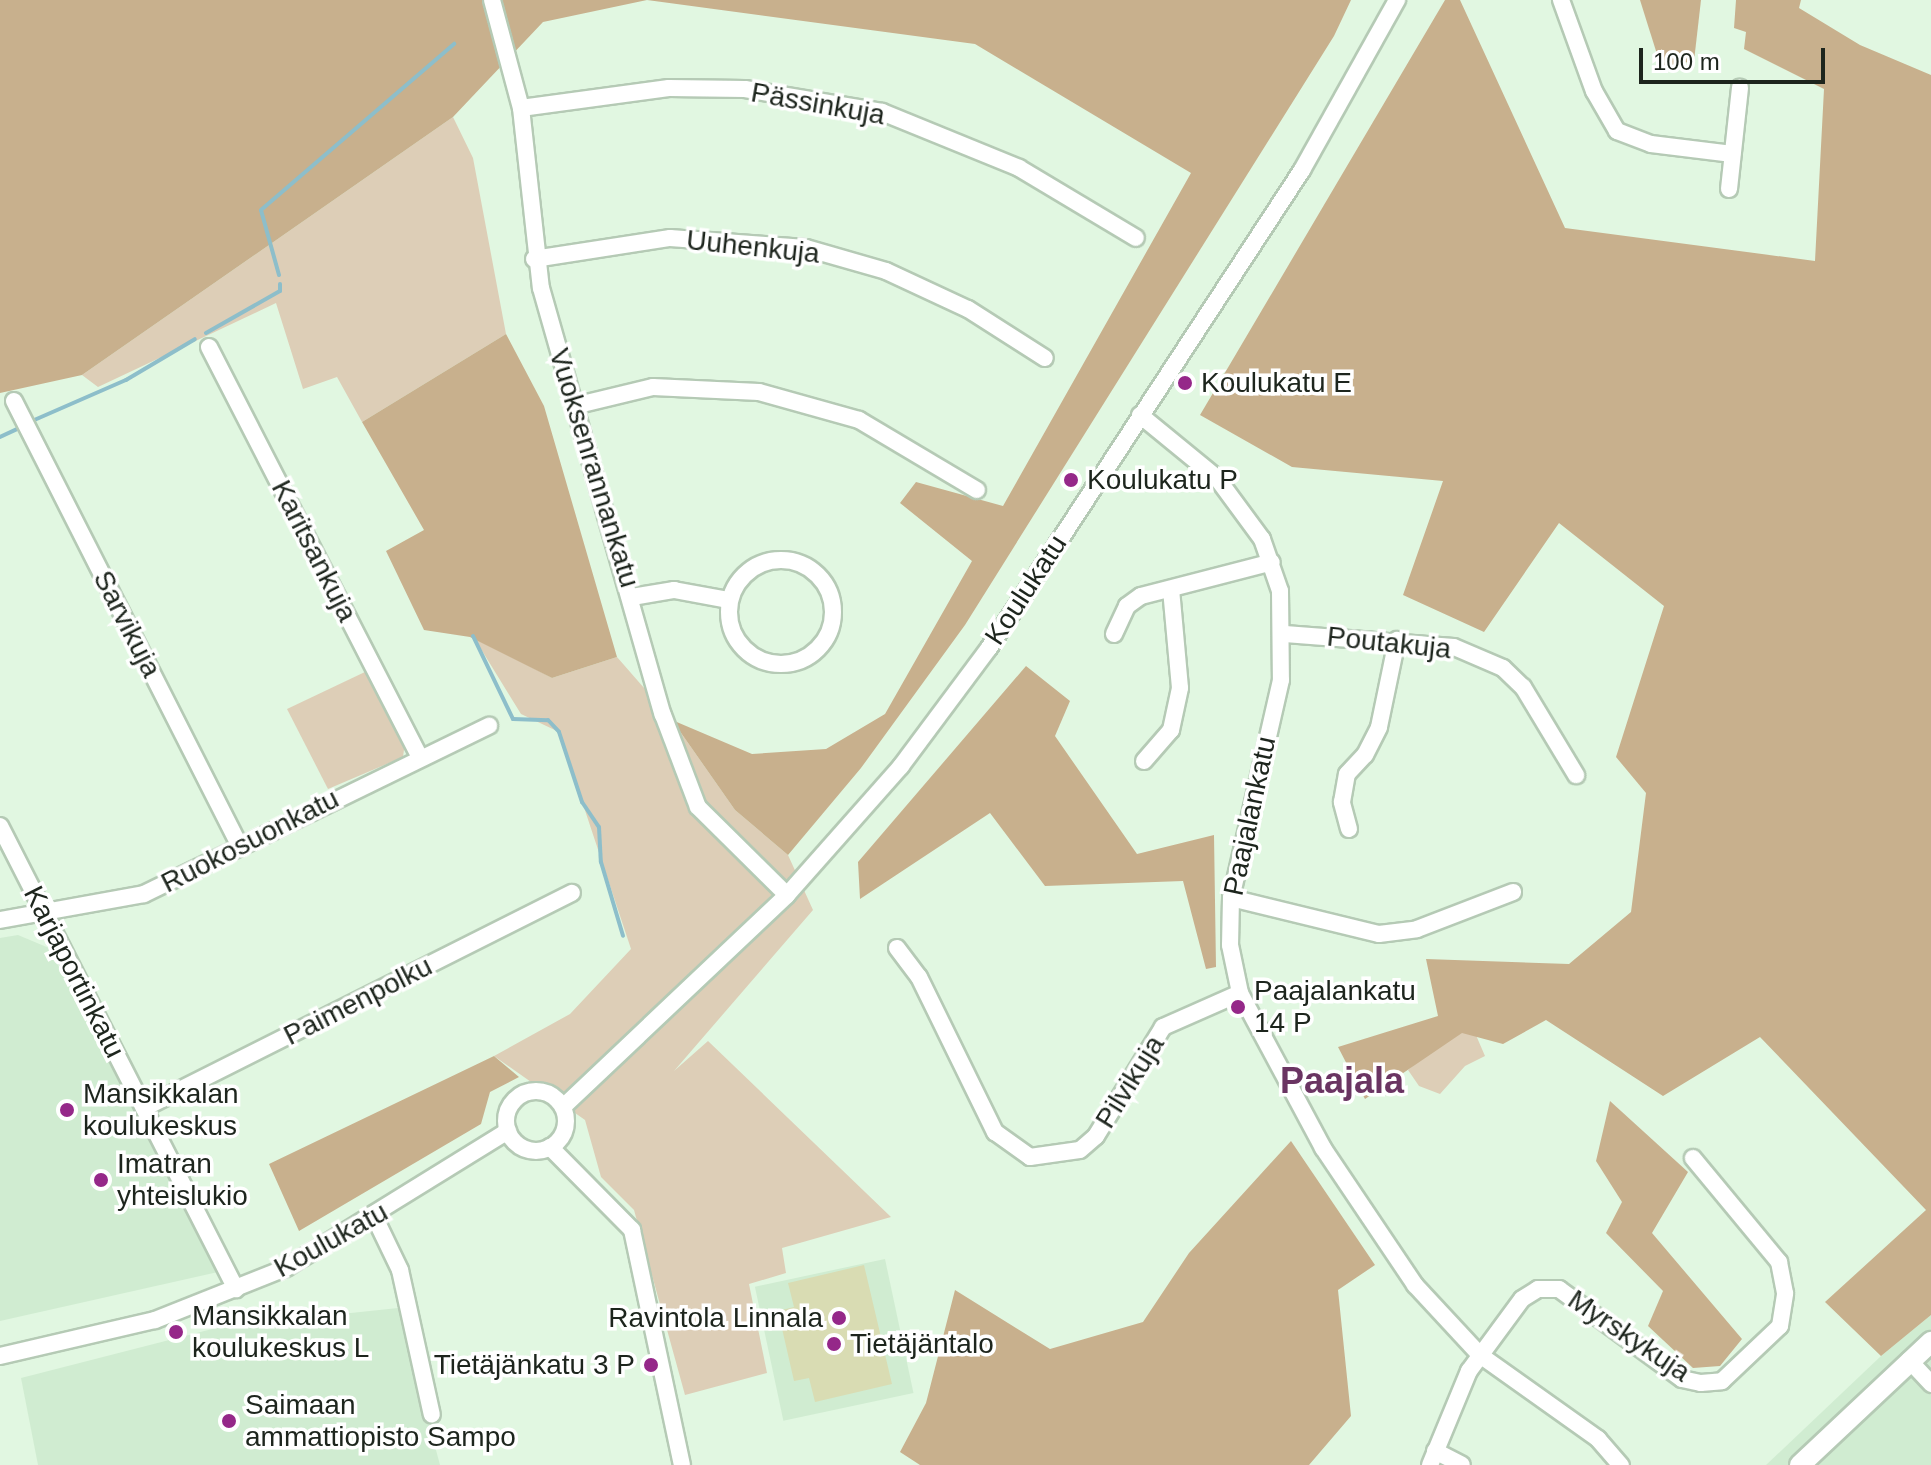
<!DOCTYPE html>
<meta charset="utf-8">
<style>
body{margin:0}
#map{position:relative;width:1931px;height:1465px;overflow:hidden;background:#e1f7e1;font-family:Helvetica,sans-serif}
div>[style]{position:absolute}
[style*='--x']{left:calc(var(--x)*1px);top:calc(var(--y)*1px);width:calc(var(--w)*1px);rotate:calc(var(--a)*1deg)}
.built>*{inset:0;background:#d0ecd1;transform-origin:0 0}
.green>*{inset:0;background:#ddceb7}
.forest>*{inset:0;background:#c8b08d}
.stream>*{height:4px;margin:-2px;padding:0 2px;transform-origin:2px;border-radius:2px;background:#8dbeca}
.building>*{inset:0;background:#d9dcb3}
.roads{filter:drop-shadow(2px 0 #b5cab5) drop-shadow(-2px 0 #b5cab5) drop-shadow(0 2px #b5cab5) drop-shadow(0 -2px #b5cab5)}
.minor>*{height:16px;margin:-8px;padding:0 8px;transform-origin:8px;border-radius:8px;background:#fff}
.minor>.ring{margin:-8px;padding:0;box-sizing:content-box;background:none;border:16px solid #fff;border-radius:50%}
.major>*{height:20px;margin:-10px;padding:0 10px;transform-origin:10px;border-radius:10px;background:#fff}
.dots>*{width:22px;height:22px;translate:-50% -50%;box-sizing:border-box;border:4px solid #fff;border-radius:50%}
span{translate:-50% -50%;white-space:nowrap;text-align:center;line-height:1.15;-webkit-text-stroke:7px #fff;paint-order:stroke}
.street-label{font-size:28px;color:#1d251d}
.poi-label{font-size:28px;color:#1d251d}
.left{translate:0 -50%;text-align:left}
.right{translate:-100% -50%;text-align:right}
.district-label{font-size:36px;color:#6a3462;font-weight:700}
.scale{position:absolute;left:1639px;top:48px;width:186px;height:36px;box-sizing:border-box;border:4px solid #1d251d;border-top:0;padding-left:10px;font-size:24px;line-height:28px;white-space:nowrap;color:#1d251d;-webkit-text-stroke:6px #fff;paint-order:stroke}
</style>
<div id="map">
<div class="built">
<i style="clip-path:polygon(18px 935px,49px 948px,218px 1272px,0 1321px,0 938px)"></i>
<i style="left:885px;top:1259px;width:137px;height:133px;rotate:78deg"></i>
<i style="clip-path:polygon(398px 1308px,440px 1465px,38px 1465px,21px 1378px,220px 1327px)"></i>
<i style="clip-path:polygon(1931px 1315px,1931px 1465px,1766px 1465px,1881px 1356px)"></i>
</div>
<div class="green">
<i style="clip-path:polygon(453px 117px,473px 158px,506px 334px,362px 422px,337px 377px,303px 389px,276px 303px,98px 387px,82px 375px)"></i>
<i style="clip-path:polygon(473px 636px,552px 678px,617px 657px,672px 720px,735px 810px,788px 855px,813px 910px,674px 1071px,708px 1041px,891px 1217px,782px 1248px,786px 1273px,749px 1284px,767px 1373px,685px 1395px,634px 1210px,601px 1177px,585px 1120px,494px 1056px,570px 1014px,631px 949px,559px 732px,521px 714px)"></i>
<i style="clip-path:polygon(367px 671px,405px 742px,403px 757px,328px 789px,287px 709px)"></i>
<i style="clip-path:polygon(1469px 1019px,1485px 1056px,1465px 1066px,1440px 1094px,1419px 1086px,1408px 1070px)"></i>
</div>
<div class="forest">
<i style="clip-path:polygon(0 0,1351px 0,1334px 36px,965px 625px,861px 768px,788px 855px,735px 810px,672px 720px,752px 754px,826px 749px,885px 714px,972px 561px,900px 503px,916px 482px,1003px 506px,1191px 173px,975px 44px,647px 0,543px 22px,453px 117px,82px 375px,0 393px)"></i>
<i style="clip-path:polygon(1445px 0,1460px 0,1565px 228px,1815px 261px,1824px 89px,1744px 49px,1746px 32px,1734px 28px,1736px 0,1801px 0,1799px 8px,1860px 45px,1931px 75px,1931px 1315px,1881px 1356px,1825px 1302px,1926px 1210px,1760px 1037px,1663px 1096px,1546px 1020px,1503px 1044px,1462px 1033px,1365px 1099px,1338px 1047px,1438px 1016px,1426px 959px,1569px 964px,1631px 912px,1646px 793px,1616px 757px,1664px 606px,1559px 523px,1484px 632px,1403px 595px,1443px 481px,1292px 467px,1200px 415px)"></i>
<i style="clip-path:polygon(1640px 0,1701px 0,1694px 61px,1661px 67px)"></i>
<i style="clip-path:polygon(506px 334px,544px 406px,617px 657px,552px 678px,470px 637px,424px 630px,386px 551px,424px 530px,362px 422px)"></i>
<i style="clip-path:polygon(1026px 666px,1070px 701px,1055px 736px,1137px 854px,1214px 835px,1216px 967px,1206px 969px,1183px 881px,1045px 886px,990px 813px,860px 899px,858px 862px)"></i>
<i style="clip-path:polygon(494px 1056px,519px 1077px,490px 1092px,481px 1124px,299px 1231px,269px 1164px)"></i>
<i style="clip-path:polygon(1610px 1101px,1688px 1172px,1652px 1233px,1742px 1339px,1720px 1366px,1693px 1368px,1648px 1326px,1663px 1291px,1606px 1233px,1622px 1202px,1596px 1161px)"></i>
<i style="clip-path:polygon(1291px 1141px,1375px 1265px,1338px 1290px,1351px 1416px,1309px 1465px,920px 1465px,900px 1452px,926px 1403px,955px 1290px,1050px 1349px,1143px 1322px,1189px 1253px)"></i>
</div>
<div class="stream">
<i style="--x:279;--y:275;--w:67;--a:-105.5"></i>
<i style="--x:261;--y:210;--w:255;--a:-40.7"></i>
<i style="--x:206;--y:333;--w:85;--a:-29.6"></i>
<i style="--x:280;--y:291;--w:7;--a:-90"></i>
<i style="--x:32;--y:421;--w:103;--a:-23.6"></i>
<i style="--x:126;--y:380;--w:80;--a:-30.7"></i>
<i style="--x:0;--y:437;--w:21;--a:-25"></i>
<i style="--x:473;--y:636;--w:92;--a:64.3"></i>
<i style="--x:513;--y:719;--w:35;--a:2"></i>
<i style="--x:548;--y:720;--w:16;--a:47"></i>
<i style="--x:559;--y:732;--w:74;--a:71.8"></i>
<i style="--x:582;--y:802;--w:30;--a:56"></i>
<i style="--x:599;--y:827;--w:35;--a:87"></i>
<i style="--x:601;--y:862;--w:77;--a:73.4"></i>
</div>
<div class="building">
<i style="clip-path:polygon(864px 1265px,892px 1384px,815px 1402px,809px 1378px,794px 1381px,778px 1311px,794px 1307px,788px 1283px)"></i>
</div>
<div class="roads">
<div class="minor">
<i style="--x:492;--y:0;--w:112;--a:75"></i>
<i style="--x:521;--y:108;--w:181;--a:83.7"></i>
<i style="--x:541;--y:288;--w:444;--a:74.1"></i>
<i style="--x:663;--y:715;--w:98;--a:69.2"></i>
<i style="--x:698;--y:807;--w:125;--a:44.7"></i>
<i style="--x:1561;--y:0;--w:97;--a:70.1"></i>
<i style="--x:1594;--y:91;--w:46;--a:60.1"></i>
<i style="--x:1617;--y:131;--w:36;--a:21"></i>
<i style="--x:1651;--y:144;--w:82;--a:7"></i>
<i style="--x:521;--y:108;--w:149;--a:-7.7"></i>
<i style="--x:669;--y:88;--w:76;--a:0.8"></i>
<i style="--x:745;--y:89;--w:139;--a:9.5"></i>
<i style="--x:882;--y:112;--w:148;--a:22.2"></i>
<i style="--x:1019;--y:168;--w:136;--a:30.9"></i>
<i style="--x:1729;--y:189;--w:102;--a:-83.8"></i>
<i style="--x:534;--y:259;--w:138;--a:-8.8"></i>
<i style="--x:670;--y:238;--w:136;--a:4.2"></i>
<i style="--x:806;--y:248;--w:83;--a:16"></i>
<i style="--x:886;--y:271;--w:90;--a:24.9"></i>
<i style="--x:968;--y:309;--w:91;--a:32.5"></i>
<i style="--x:209;--y:347;--w:460;--a:62.8"></i>
<i style="--x:14;--y:401;--w:499;--a:63.1"></i>
<i style="--x:574;--y:406;--w:81;--a:-13.5"></i>
<i style="--x:653;--y:387;--w:106;--a:2.7"></i>
<i style="--x:759;--y:392;--w:104;--a:15.6"></i>
<i style="--x:859;--y:420;--w:137;--a:30.7"></i>
<i style="--x:1140;--y:415;--w:99;--a:39.3"></i>
<i style="--x:1217;--y:478;--w:76;--a:53.6"></i>
<i style="--x:1262;--y:539;--w:55;--a:70.9"></i>
<i style="--x:1280;--y:591;--w:89;--a:89.4"></i>
<i style="--x:1281;--y:680;--w:224;--a:102.9"></i>
<i style="--x:1231;--y:898;--w:47;--a:91.2"></i>
<i style="--x:1230;--y:945;--w:49;--a:78.2"></i>
<i style="--x:1240;--y:993;--w:176;--a:61.8"></i>
<i style="--x:1323;--y:1148;--w:165;--a:56.1"></i>
<i style="--x:1415;--y:1285;--w:96;--a:47.1"></i>
<i style="--x:1480;--y:1355;--w:145;--a:35.4"></i>
<i style="--x:1598;--y:1439;--w:35;--a:49"></i>
<i class="ring" style="left:729px;top:560px;width:88px;height:88px"></i>
<i style="--x:632;--y:597;--w:43;--a:-9.5"></i>
<i style="--x:674;--y:590;--w:56;--a:10.3"></i>
<i style="--x:1114;--y:634;--w:31;--a:-65"></i>
<i style="--x:1127;--y:606;--w:17;--a:-36"></i>
<i style="--x:1141;--y:596;--w:135;--a:-14.5"></i>
<i style="--x:1285;--y:634;--w:169;--a:4.4"></i>
<i style="--x:1454;--y:647;--w:53;--a:23.2"></i>
<i style="--x:1503;--y:668;--w:28;--a:44"></i>
<i style="--x:1523;--y:687;--w:103;--a:58.9"></i>
<i style="--x:1144;--y:761;--w:41;--a:-48.9"></i>
<i style="--x:1171;--y:730;--w:43;--a:-77.9"></i>
<i style="--x:1180;--y:688;--w:99;--a:-95.2"></i>
<i style="--x:0;--y:826;--w:520;--a:62.99"></i>
<i style="--x:1349;--y:829;--w:28;--a:-105"></i>
<i style="--x:1342;--y:802;--w:28;--a:-80"></i>
<i style="--x:1347;--y:774;--w:26;--a:-47"></i>
<i style="--x:1365;--y:755;--w:31;--a:-63"></i>
<i style="--x:1379;--y:727;--w:89;--a:-78.3"></i>
<i style="--x:1231;--y:898;--w:152;--a:13.7"></i>
<i style="--x:1379;--y:934;--w:38;--a:-7"></i>
<i style="--x:1417;--y:929;--w:103;--a:-21.1"></i>
<i style="--x:0;--y:920;--w:146;--a:-10.2"></i>
<i style="--x:144;--y:894;--w:384;--a:-26"></i>
<i style="--x:897;--y:948;--w:36;--a:53"></i>
<i style="--x:919;--y:977;--w:173;--a:63.9"></i>
<i style="--x:995;--y:1132;--w:43;--a:35.5"></i>
<i style="--x:1030;--y:1157;--w:50;--a:-8"></i>
<i style="--x:1080;--y:1150;--w:21;--a:-41"></i>
<i style="--x:1096;--y:1136;--w:128;--a:-58.4"></i>
<i style="--x:1163;--y:1027;--w:84;--a:-23.8"></i>
<i class="ring" style="left:506px;top:1091px;width:44px;height:44px"></i>
<i style="--x:563;--y:1107;--w:308;--a:-43.4"></i>
<i style="--x:787;--y:895;--w:172;--a:-48.5"></i>
<i style="--x:901;--y:766;--w:147;--a:-53.3"></i>
<i style="--x:989;--y:648;--w:571;--a:-56.78"></i>
<i style="--x:1302;--y:170;--w:195;--a:-60.8"></i>
<i style="--x:144;--y:1108;--w:479;--a:-26.7"></i>
<i style="--x:550;--y:1147;--w:117;--a:45.3"></i>
<i style="--x:632;--y:1230;--w:240;--a:78"></i>
<i style="--x:375;--y:1218;--w:58;--a:64.3"></i>
<i style="--x:400;--y:1270;--w:148;--a:77.6"></i>
<i style="--x:0;--y:1356;--w:159;--a:-13.1"></i>
<i style="--x:155;--y:1320;--w:141;--a:-21.7"></i>
<i style="--x:286;--y:1268;--w:261;--a:-31.7"></i>
<i style="--x:1909;--y:1360;--w:33;--a:47"></i>
<i style="--x:1435;--y:1451;--w:30;--a:27"></i>
<i style="--x:1430;--y:1465;--w:102;--a:-67.5"></i>
<i style="--x:1469;--y:1371;--w:89;--a:-53.6"></i>
<i style="--x:1522;--y:1299;--w:19;--a:-32"></i>
<i style="--x:1538;--y:1289;--w:21;--a:0"></i>
<i style="--x:1559;--y:1289;--w:152;--a:36.2"></i>
<i style="--x:1682;--y:1379;--w:19;--a:12"></i>
<i style="--x:1701;--y:1383;--w:21;--a:-5"></i>
<i style="--x:1722;--y:1381;--w:80;--a:-43.5"></i>
<i style="--x:1780;--y:1326;--w:33;--a:-81"></i>
<i style="--x:1785;--y:1293;--w:32;--a:-101"></i>
<i style="--x:1779;--y:1262;--w:135;--a:-129.6"></i>
</div>
<div class="major">
<i style="--x:1800;--y:1465;--w:180;--a:-43.2"></i>
</div>
</div>
<div class="dots">
<i style="left:1185px;top:383px;background:#952889"></i>
<i style="left:1071px;top:480px;background:#952889"></i>
<i style="left:1238px;top:1007px;background:#952889"></i>
<i style="left:67px;top:1110px;background:#952889"></i>
<i style="left:101px;top:1180px;background:#952889"></i>
<i style="left:839px;top:1318px;background:#952889"></i>
<i style="left:176px;top:1332px;background:#952889"></i>
<i style="left:834px;top:1344px;background:#952889"></i>
<i style="left:651px;top:1365px;background:#952889"></i>
<i style="left:229px;top:1421px;background:#952889"></i>
</div>
<div class="street-label">
<span style="left:818px;top:104px;rotate:10deg">Pässinkuja</span>
<span style="left:753px;top:247px;rotate:6deg">Uuhenkuja</span>
<span style="left:594px;top:468px;rotate:73deg">Vuoksenrannankatu</span>
<span style="left:314px;top:551px;rotate:63deg">Karitsankuja</span>
<span style="left:1026px;top:590px;rotate:-57deg">Koulukatu</span>
<span style="left:127px;top:624px;rotate:63deg">Sarvikuja</span>
<span style="left:1389px;top:643px;rotate:6deg">Poutakuja</span>
<span style="left:1250px;top:816px;rotate:-78deg">Paajalankatu</span>
<span style="left:250px;top:841px;rotate:-27deg">Ruokosuonkatu</span>
<span style="left:74px;top:972px;rotate:63deg">Karjaportinkatu</span>
<span style="left:358px;top:1001px;rotate:-27deg">Paimenpolku</span>
<span style="left:1130px;top:1082px;rotate:-58deg">Pilvikuja</span>
<span style="left:331px;top:1240px;rotate:-29deg">Koulukatu</span>
<span style="left:1629px;top:1336px;rotate:34deg">Myrskykuja</span>
</div>
<div class="poi-label">
<span class="left" style="left:1201px;top:383px">Koulukatu E</span>
<span class="left" style="left:1087px;top:480px">Koulukatu P</span>
<span class="left" style="left:1254px;top:1007px">Paajalankatu<br>14 P</span>
<span class="left" style="left:83px;top:1110px">Mansikkalan<br>koulukeskus</span>
<span class="left" style="left:117px;top:1180px">Imatran<br>yhteislukio</span>
<span class="left" style="left:192px;top:1332px">Mansikkalan<br>koulukeskus L</span>
<span class="right" style="left:823px;top:1318px">Ravintola Linnala</span>
<span class="left" style="left:850px;top:1344px">Tietäjäntalo</span>
<span class="right" style="left:635px;top:1365px">Tietäjänkatu 3 P</span>
<span class="left" style="left:245px;top:1421px">Saimaan<br>ammattiopisto Sampo</span>
</div>
<div class="district-label">
<span style="left:1342px;top:1081px">Paajala</span>
</div>
<div class="scale">100 m</div>
</div>
